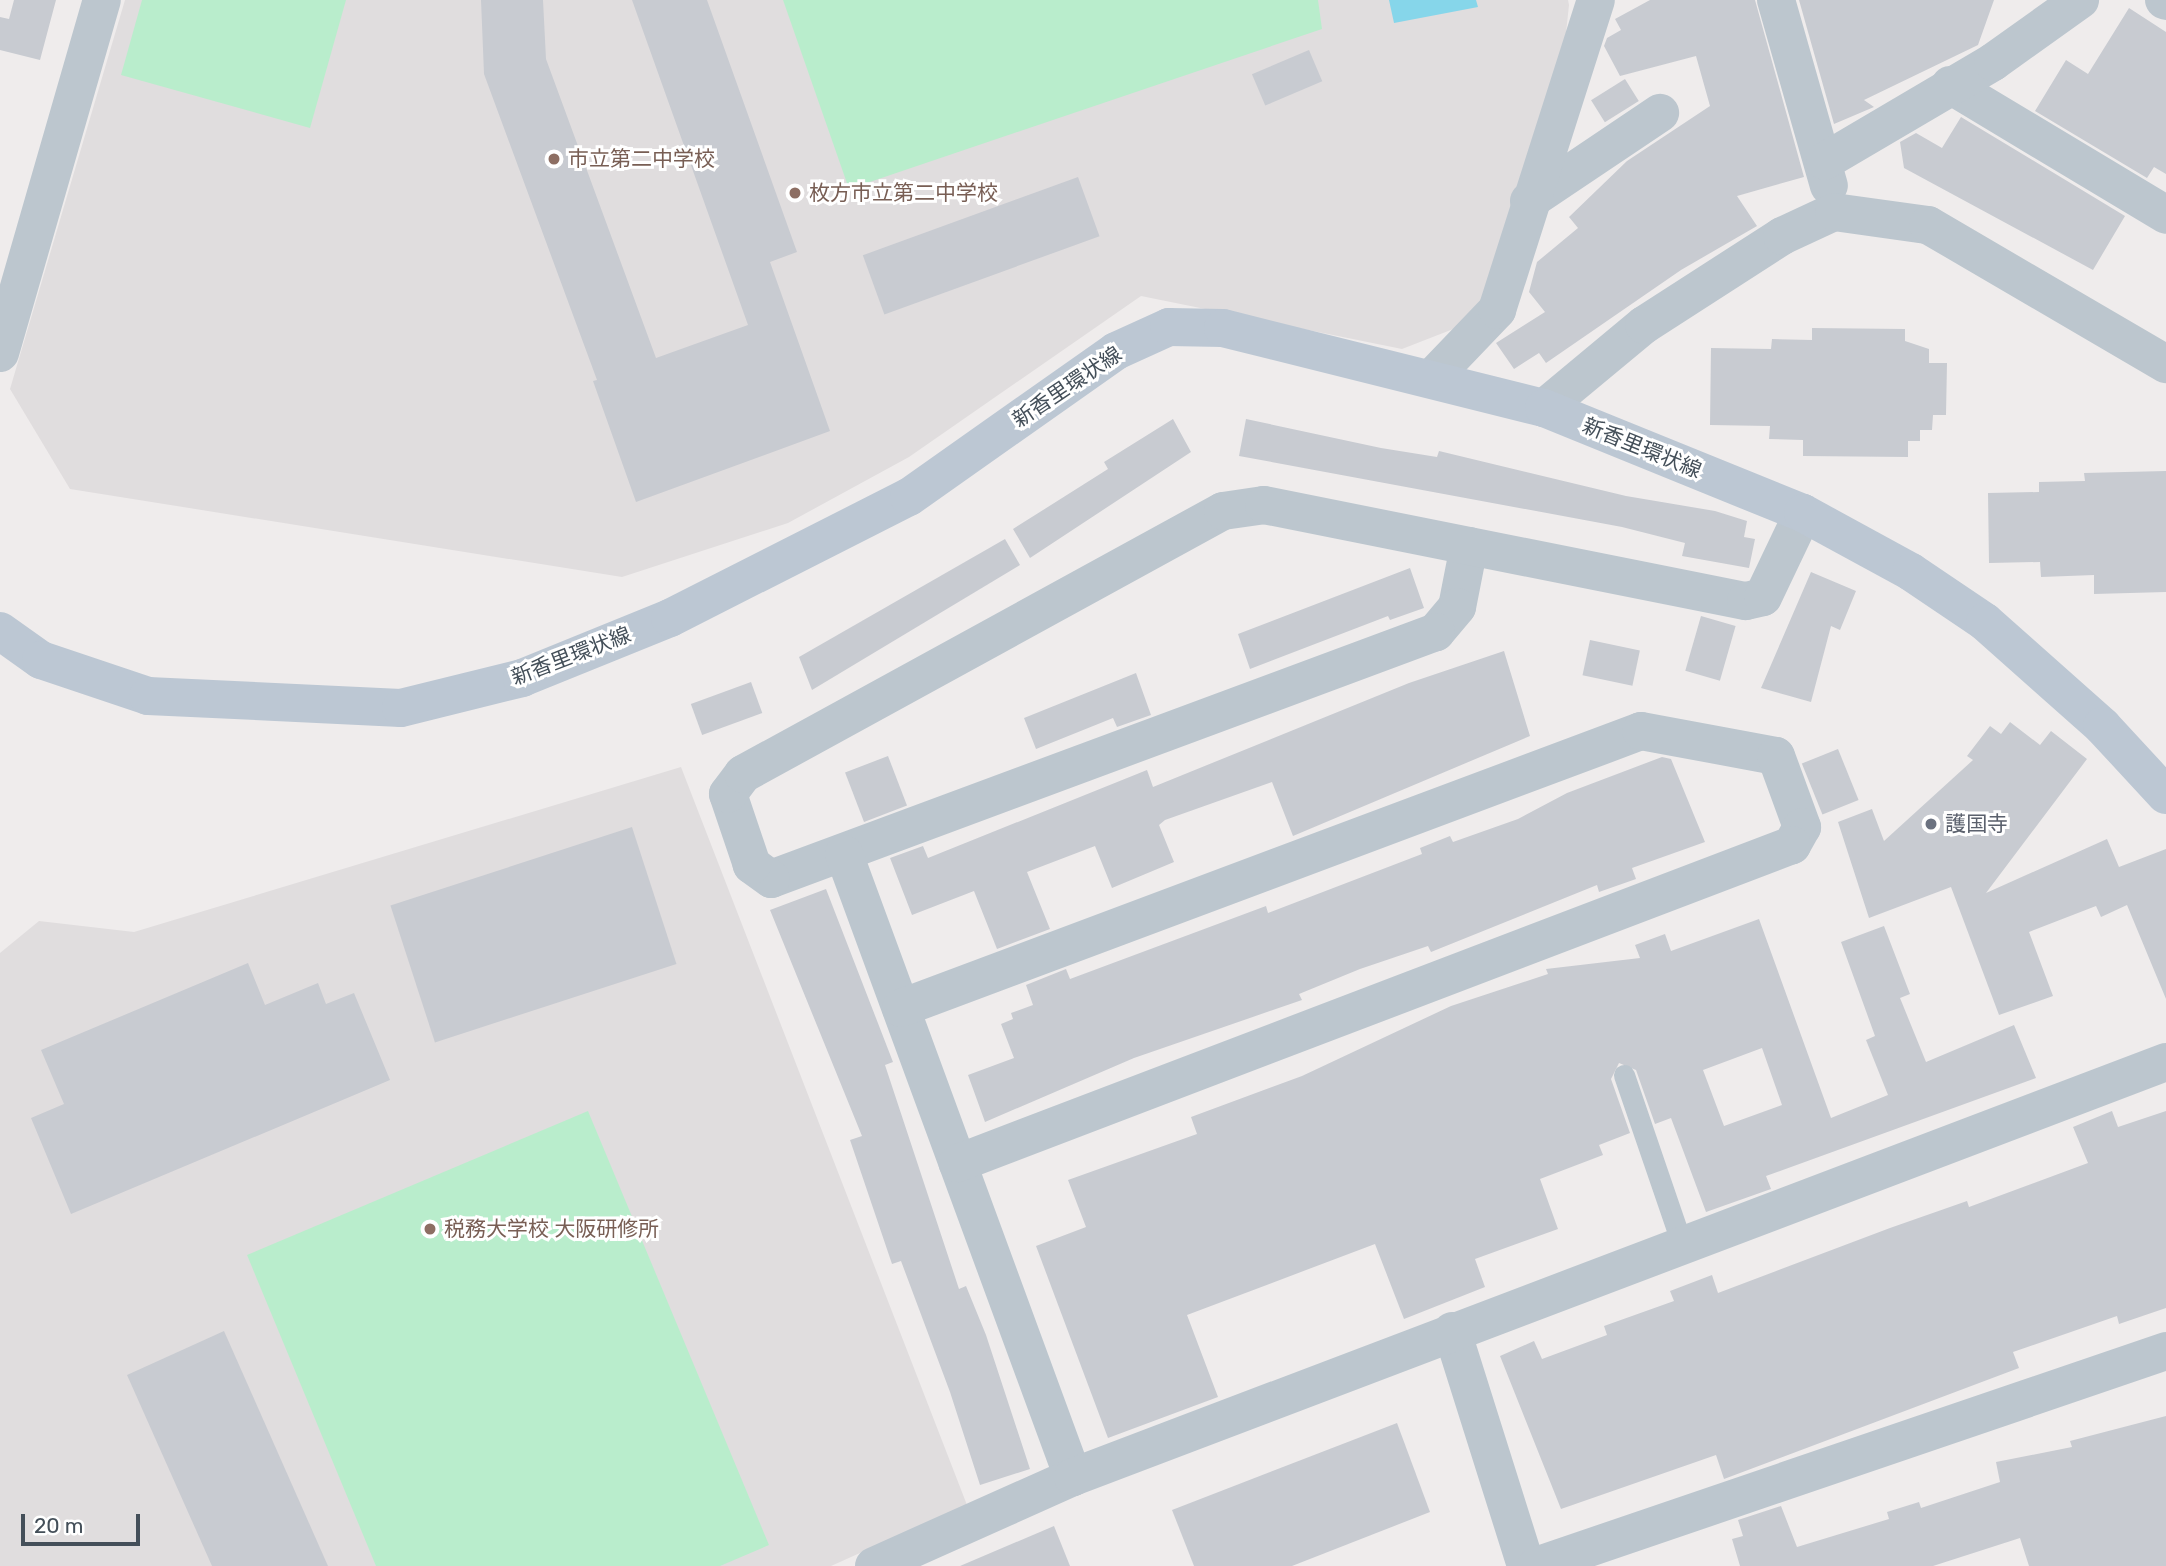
<!DOCTYPE html>
<meta charset="utf-8">
<style>
body{margin:0}
#map{position:relative;width:2166px;height:1566px;overflow:hidden;background:#efecec;font-family:Rubik,"Noto Sans JP",sans-serif}
div>[style]{position:absolute}
[style*='--x']{left:calc(var(--x)*1px);top:calc(var(--y)*1px);width:calc(var(--w)*1px);rotate:calc(var(--a)*1deg)}
.education>*{inset:0;background:#e0ddde}
.green>*{inset:0;background:#b9edcc}
.water>*{inset:0;background:#86d6ea}
.building>*{inset:0;background:#c8cbd1;transform-origin:0 0}
.lane>*{height:21px;margin:-10.5px;padding:0 10.5px;transform-origin:10.5px;border-radius:10.5px;background:#bcc6ce}
.street>*{height:38px;margin:-19px;padding:0 19px;transform-origin:19px;border-radius:19px;background:#bcc6ce}
.secondary>*{height:38px;margin:-19px;padding:0 19px;transform-origin:19px;border-radius:19px;background:#bcc7d3}
.dots>*{width:19px;height:19px;translate:-50% -50%;box-sizing:border-box;border:4px solid #fff;border-radius:50%}
span{translate:-50% -50%;white-space:nowrap;text-align:center;line-height:1.15;-webkit-text-stroke:6px #fff;paint-order:stroke}
.education-label{font-size:21px;color:#785e54}
.left{translate:0 -50%;text-align:left}
.street-label{font-size:21px;color:#444f59}
.worship-label{font-size:21px;color:#5b616d}
.scale{position:absolute;left:21px;top:1514px;width:119px;height:32px;box-sizing:border-box;border:4px solid #444f59;border-top:0;padding-left:9px;font-size:21px;line-height:24px;white-space:nowrap;color:#444f59;-webkit-text-stroke:5px #fff;paint-order:stroke}
</style>
<div id="map">
<div class="education">
<i style="clip-path:polygon(125px 0,1568px 0,1569px 5px,1561px 79px,1479px 319px,1402px 349px,1141px 296px,909px 457px,788px 523px,622px 577px,70px 489px,10px 389px)"></i>
<i style="clip-path:polygon(681px 767px,967px 1505px,831px 1566px,0 1566px,0 953px,39px 921px,134px 932px)"></i>
</div>
<div class="green">
<i style="clip-path:polygon(142px 0,346px 0,310px 128px,121px 75px)"></i>
<i style="clip-path:polygon(783px 0,1318px 0,1322px 29px,849px 189px)"></i>
<i style="clip-path:polygon(588px 1111px,769px 1545px,720px 1566px,376px 1566px,247px 1255px)"></i>
</div>
<div class="water">
<i style="clip-path:polygon(1389px 0,1476px 0,1478px 7px,1394px 23px)"></i>
</div>
<div class="building">
<i style="clip-path:polygon(14px 0,56px 0,40px 60px,0 50px,0 17px,9px 19px)"></i>
<i style="clip-path:polygon(481px 0,543px 0,546px 59px,656px 358px,748px 325px,632px 0,707px 0,797px 252px,770px 262px,830px 431px,636px 502px,593px 381px,597px 380px,484px 74px)"></i>
<i style="clip-path:polygon(1650px 0,1755px 0,1804px 177px,1737px 196px,1757px 226px,1681px 270px,1546px 363px,1539px 353px,1514px 369px,1496px 343px,1545px 312px,1529px 292px,1537px 262px,1578px 228px,1569px 217px,1627px 161px,1710px 106px,1696px 56px,1620px 76px,1604px 46px,1607px 38px,1621px 30px,1615px 19px)"></i>
<i style="clip-path:polygon(1799px 0,1994px 0,1978px 45px,1864px 100px,1874px 107px,1834px 124px)"></i>
<i style="clip-path:polygon(2129px 8px,2166px 32px,2166px 174px,2154px 167px,2147px 178px,2035px 111px,2066px 60px,2088px 74px)"></i>
<i style="left:1309px;top:50px;width:34px;height:62px;rotate:67deg"></i>
<i style="left:1625px;top:79px;width:26px;height:40px;rotate:58deg"></i>
<i style="clip-path:polygon(1961px 117px,2125px 216px,2093px 270px,1904px 168px,1900px 142px,1916px 133px,1942px 148px)"></i>
<i style="left:1078px;top:177px;width:63px;height:229px;rotate:70deg"></i>
<i style="clip-path:polygon(1812px 328px,1905px 329px,1905px 341px,1929px 349px,1929px 363px,1947px 363px,1946px 415px,1933px 415px,1932px 430px,1920px 430px,1920px 441px,1908px 441px,1908px 457px,1803px 456px,1803px 440px,1769px 439px,1770px 426px,1710px 425px,1711px 348px,1771px 349px,1772px 339px,1812px 340px)"></i>
<i style="clip-path:polygon(1173px 419px,1191px 452px,1030px 558px,1013px 529px,1108px 469px,1104px 462px)"></i>
<i style="clip-path:polygon(1246px 419px,1381px 448px,1437px 457px,1439px 451px,1626px 496px,1715px 511px,1747px 521px,1744px 537px,1755px 539px,1749px 568px,1682px 556px,1685px 543px,1622px 527px,1239px 456px)"></i>
<i style="clip-path:polygon(2166px 471px,2166px 592px,2094px 594px,2094px 575px,2041px 577px,2040px 562px,1989px 563px,1988px 493px,2039px 492px,2039px 482px,2085px 481px,2084px 473px)"></i>
<i style="clip-path:polygon(1005px 539px,1020px 565px,812px 690px,799px 657px)"></i>
<i style="clip-path:polygon(1410px 568px,1424px 608px,1390px 620px,1388px 616px,1250px 669px,1238px 634px)"></i>
<i style="clip-path:polygon(1811px 572px,1856px 591px,1840px 630px,1831px 626px,1811px 702px,1761px 688px)"></i>
<i style="left:1701px;top:616px;width:36px;height:57px;rotate:16deg"></i>
<i style="left:1590px;top:640px;width:51px;height:36px;rotate:12deg"></i>
<i style="clip-path:polygon(1504px 651px,1530px 736px,1293px 836px,1272px 782px,1165px 820px,1159px 825px,1174px 862px,1112px 888px,1095px 846px,1027px 872px,1050px 929px,997px 949px,974px 891px,912px 915px,890px 858px,923px 846px,928px 858px,1147px 770px,1153px 787px,1409px 683px)"></i>
<i style="clip-path:polygon(1136px 673px,1151px 715px,1117px 727px,1113px 718px,1036px 749px,1024px 718px)"></i>
<i style="left:751px;top:682px;width:33px;height:64px;rotate:70deg"></i>
<i style="clip-path:polygon(2010px 722px,2040px 745px,2051px 731px,2087px 759px,1986px 893px,2107px 839px,2119px 867px,2166px 849px,2166px 999px,2127px 905px,2101px 917px,2096px 906px,2029px 932px,2053px 996px,1999px 1015px,1951px 887px,1869px 918px,1838px 822px,1872px 809px,1884px 841px,1973px 760px,1967px 756px,1990px 726px,2001px 734px)"></i>
<i style="left:1838px;top:749px;width:55px;height:39px;rotate:68deg"></i>
<i style="left:888px;top:756px;width:53px;height:46px;rotate:69deg"></i>
<i style="clip-path:polygon(1662px 757px,1671px 759px,1705px 842px,1632px 868px,1636px 879px,1599px 892px,1597px 885px,1431px 952px,1428px 946px,1360px 969px,1299px 994px,1302px 1000px,1134px 1058px,985px 1122px,968px 1075px,1014px 1058px,1001px 1024px,1013px 1019px,1011px 1013px,1033px 1005px,1026px 985px,1066px 969px,1070px 979px,1266px 906px,1268px 913px,1422px 854px,1420px 848px,1450px 836px,1453px 842px,1518px 819px,1567px 793px)"></i>
<i style="left:632px;top:827px;width:144px;height:254px;rotate:72deg"></i>
<i style="clip-path:polygon(826px 889px,893px 1062px,885px 1065px,959px 1289px,966px 1286px,986px 1335px,1030px 1469px,980px 1485px,950px 1392px,901px 1261px,892px 1264px,850px 1140px,862px 1136px,770px 910px)"></i>
<i style="clip-path:polygon(evenodd,1759px 919px,1831px 1118px,1888px 1095px,1866px 1040px,1875px 1036px,1841px 942px,1884px 926px,1910px 994px,1900px 998px,1926px 1062px,2014px 1025px,2036px 1078px,1766px 1176px,1771px 1189px,1706px 1212px,1671px 1118px,1655px 1124px,1636px 1070px,1619px 1063px,1611px 1079px,1630px 1133px,1599px 1145px,1603px 1155px,1540px 1179px,1558px 1229px,1475px 1259px,1485px 1287px,1404px 1319px,1375px 1244px,1187px 1315px,1218px 1397px,1108px 1438px,1036px 1246px,1086px 1227px,1068px 1180px,1197px 1134px,1191px 1117px,1302px 1076px,1451px 1006px,1548px 974px,1546px 969px,1640px 958px,1635px 945px,1665px 934px,1671px 951px,1759px 919px,1762px 1048px,1782px 1105px,1724px 1126px,1703px 1070px,1762px 1048px)"></i>
<i style="clip-path:polygon(248px 963px,265px 1005px,318px 983px,326px 1004px,354px 993px,390px 1080px,71px 1214px,31px 1118px,64px 1104px,41px 1050px)"></i>
<i style="clip-path:polygon(2112px 1111px,2118px 1127px,2166px 1111px,2166px 1308px,2119px 1324px,2117px 1316px,2013px 1352px,2019px 1368px,1724px 1479px,1716px 1455px,1561px 1509px,1500px 1356px,1534px 1341px,1542px 1359px,1607px 1335px,1604px 1326px,1674px 1301px,1670px 1291px,1712px 1275px,1718px 1293px,1890px 1228px,1967px 1201px,1969px 1207px,2088px 1163px,2073px 1127px)"></i>
<i style="clip-path:polygon(224px 1331px,328px 1566px,212px 1566px,127px 1375px)"></i>
<i style="clip-path:polygon(2166px 1416px,2166px 1566px,2029px 1566px,2020px 1538px,1933px 1566px,1740px 1566px,1732px 1539px,1743px 1536px,1738px 1520px,1781px 1506px,1797px 1547px,1889px 1519px,1887px 1512px,1919px 1502px,1921px 1508px,2000px 1482px,1996px 1462px,2072px 1447px,2070px 1441px)"></i>
<i style="clip-path:polygon(1397px 1423px,1430px 1512px,1292px 1566px,1194px 1566px,1172px 1510px)"></i>
<i style="clip-path:polygon(1054px 1526px,1070px 1566px,960px 1566px)"></i>
</div>
<div class="lane">
<i style="--x:1624;--y:1075;--w:179;--a:71.1"></i>
</div>
<div class="street">
<i style="--x:1776;--y:0;--w:193;--a:74.1"></i>
<i style="--x:2164;--y:0;--w:2;--a:27"></i>
<i style="--x:1950;--y:85;--w:252;--a:31"></i>
<i style="--x:1825;--y:161;--w:195;--a:-30.5"></i>
<i style="--x:1993;--y:62;--w:107;--a:-35.5"></i>
<i style="--x:1529;--y:201;--w:158;--a:-33.9"></i>
<i style="--x:0;--y:353;--w:367;--a:-73.9"></i>
<i style="--x:1433;--y:377;--w:93;--a:-46.3"></i>
<i style="--x:1497;--y:310;--w:325;--a:-72.3"></i>
<i style="--x:1544;--y:408;--w:130;--a:-39.7"></i>
<i style="--x:1644;--y:325;--w:164;--a:-32.8"></i>
<i style="--x:1782;--y:236;--w:57;--a:-24.8"></i>
<i style="--x:1834;--y:212;--w:95;--a:7.9"></i>
<i style="--x:1928;--y:225;--w:276;--a:30.3"></i>
<i style="--x:1469;--y:546;--w:62;--a:101.1"></i>
<i style="--x:1457;--y:607;--w:33;--a:130"></i>
<i style="--x:1436;--y:632;--w:709;--a:159.62"></i>
<i style="--x:771;--y:879;--w:24;--a:-144"></i>
<i style="--x:752;--y:865;--w:75;--a:-108.7"></i>
<i style="--x:728;--y:794;--w:25;--a:-53"></i>
<i style="--x:743;--y:774;--w:547;--a:-28.72"></i>
<i style="--x:1223;--y:511;--w:41;--a:-8.3"></i>
<i style="--x:1264;--y:505;--w:491;--a:11.3"></i>
<i style="--x:1746;--y:601;--w:17;--a:-13"></i>
<i style="--x:1763;--y:597;--w:93;--a:-64.5"></i>
<i style="--x:844;--y:854;--w:664;--a:69.82"></i>
<i style="--x:901;--y:1008;--w:790;--a:-20.52"></i>
<i style="--x:1641;--y:731;--w:137;--a:10.5"></i>
<i style="--x:1776;--y:756;--w:76;--a:69.9"></i>
<i style="--x:1802;--y:827;--w:21;--a:119"></i>
<i style="--x:1792;--y:845;--w:893;--a:159.13"></i>
<i style="--x:1452;--y:1331;--w:246;--a:72.5"></i>
<i style="--x:874;--y:1566;--w:218;--a:-24.1"></i>
<i style="--x:1073;--y:1477;--w:1169;--a:-20.79"></i>
<i style="--x:1536;--y:1566;--w:666;--a:-18.84"></i>
</div>
<div class="secondary">
<i style="--x:0;--y:631;--w:50;--a:35.3"></i>
<i style="--x:41;--y:660;--w:113;--a:18.6"></i>
<i style="--x:148;--y:696;--w:253;--a:2.7"></i>
<i style="--x:401;--y:708;--w:125;--a:-13.9"></i>
<i style="--x:522;--y:678;--w:160;--a:-22.1"></i>
<i style="--x:670;--y:618;--w:268;--a:-26.9"></i>
<i style="--x:909;--y:497;--w:253;--a:-35.2"></i>
<i style="--x:1116;--y:351;--w:58;--a:-24.4"></i>
<i style="--x:1169;--y:327;--w:54;--a:1.1"></i>
<i style="--x:1223;--y:328;--w:331;--a:14"></i>
<i style="--x:1544;--y:408;--w:279;--a:22.1"></i>
<i style="--x:1803;--y:513;--w:123;--a:28.6"></i>
<i style="--x:1911;--y:572;--w:89;--a:34"></i>
<i style="--x:1985;--y:622;--w:157;--a:41.6"></i>
<i style="--x:2102;--y:726;--w:94;--a:47.2"></i>
</div>
<div class="dots">
<i style="left:554px;top:159px;background:#8d6e63"></i>
<i style="left:795px;top:193px;background:#8d6e63"></i>
<i style="left:1931px;top:824px;background:#6b7280"></i>
<i style="left:430px;top:1229px;background:#8d6e63"></i>
</div>
<div class="education-label">
<span class="left" style="left:568px;top:159px">市立第二中学校</span>
<span class="left" style="left:809px;top:193px">枚方市立第二中学校</span>
<span class="left" style="left:444px;top:1229px">税務大学校 大阪研修所</span>
</div>
<div class="street-label">
<span style="left:1067px;top:387px;rotate:-34deg">新香里環状線</span>
<span style="left:1642px;top:448px;rotate:22deg">新香里環状線</span>
<span style="left:571px;top:656px;rotate:-21deg">新香里環状線</span>
</div>
<div class="worship-label">
<span class="left" style="left:1945px;top:824px">護国寺</span>
</div>
<div class="scale">20 m</div>
</div>
